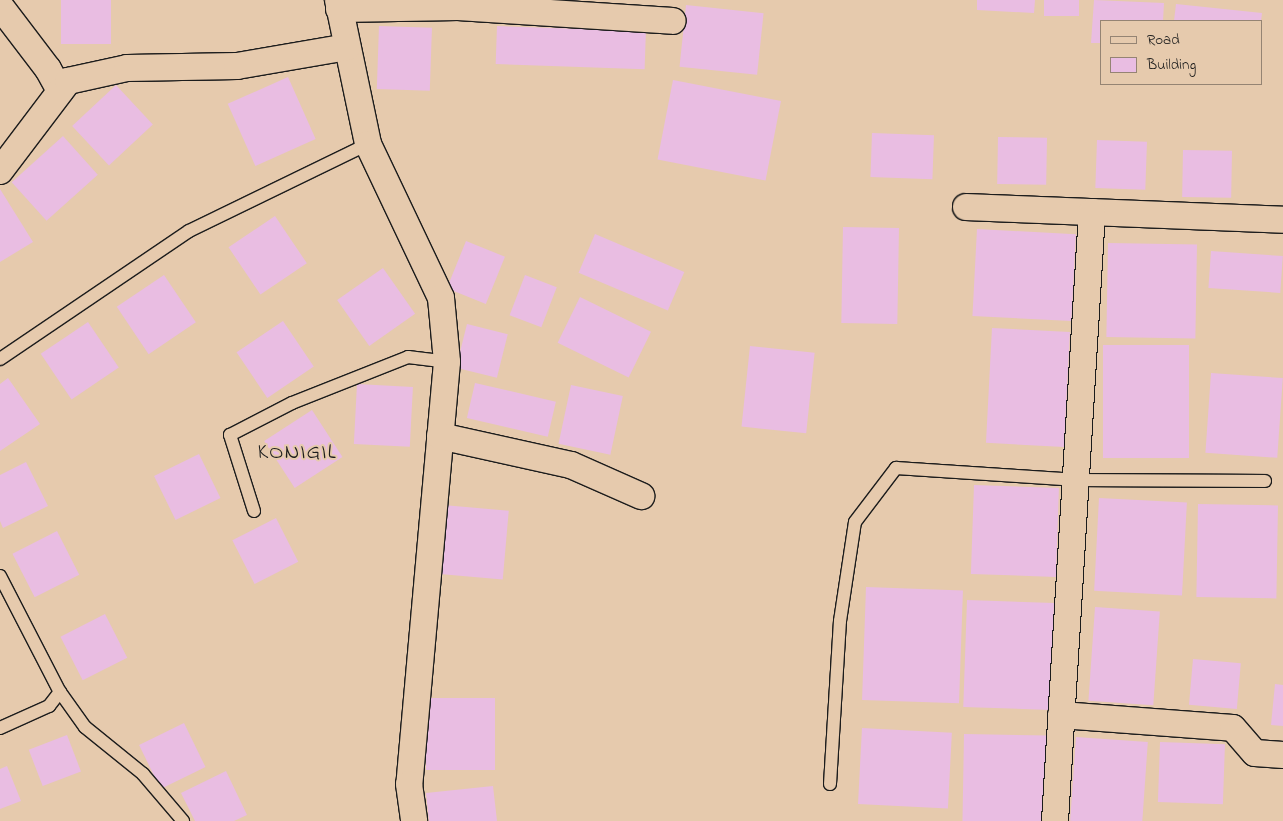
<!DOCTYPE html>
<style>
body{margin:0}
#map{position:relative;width:1283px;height:821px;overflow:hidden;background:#e6caad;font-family:"Indie Flower",sans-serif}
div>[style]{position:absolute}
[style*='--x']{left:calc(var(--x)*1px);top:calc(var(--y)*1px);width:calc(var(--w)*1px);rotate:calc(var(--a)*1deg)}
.building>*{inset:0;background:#e9bde2;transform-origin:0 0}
.roads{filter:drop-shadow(1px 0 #1c1c1c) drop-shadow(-1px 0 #1c1c1c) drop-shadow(0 1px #1c1c1c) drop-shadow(0 -1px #1c1c1c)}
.lane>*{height:12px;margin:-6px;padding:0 6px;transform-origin:6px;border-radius:6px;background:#e6caad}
.street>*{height:26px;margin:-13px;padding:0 13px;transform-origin:13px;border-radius:13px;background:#e6caad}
span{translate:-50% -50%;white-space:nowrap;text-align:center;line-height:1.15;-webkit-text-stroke:4px #e6caad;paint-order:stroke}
.quarter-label{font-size:22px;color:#1c1c1c;letter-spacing:1px}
.legend{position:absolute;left:1100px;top:20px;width:162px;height:65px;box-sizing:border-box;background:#e6caad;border:1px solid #958473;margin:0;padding:6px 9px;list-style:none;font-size:15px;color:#1c1c1c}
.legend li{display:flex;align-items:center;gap:10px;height:25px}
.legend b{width:25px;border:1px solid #958473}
</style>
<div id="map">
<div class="building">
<i style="left:61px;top:0;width:50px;height:44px"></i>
<i style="clip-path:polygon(977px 0,1035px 0,1034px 13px,977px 10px)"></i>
<i style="left:1044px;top:0;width:35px;height:16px"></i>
<i style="clip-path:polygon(1094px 0,1164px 3px,1163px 21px,1102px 21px,1102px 43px,1091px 43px)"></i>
<i style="clip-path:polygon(1176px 4px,1262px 13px,1261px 21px,1174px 21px)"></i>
<i style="left:686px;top:5px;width:78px;height:62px;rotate:6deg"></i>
<i style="left:379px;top:26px;width:53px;height:63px;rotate:2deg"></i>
<i style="left:497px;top:26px;width:149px;height:38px;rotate:2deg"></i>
<i style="left:288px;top:77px;width:68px;height:66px;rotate:66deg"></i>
<i style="left:673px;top:80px;width:110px;height:81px;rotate:11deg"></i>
<i style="left:116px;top:85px;width:54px;height:60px;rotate:47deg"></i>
<i style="left:872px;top:133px;width:62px;height:44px;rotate:2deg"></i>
<i style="left:63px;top:136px;width:52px;height:69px;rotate:48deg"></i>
<i style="left:998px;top:137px;width:49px;height:47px;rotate:1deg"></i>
<i style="left:1097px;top:140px;width:50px;height:48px;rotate:2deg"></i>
<i style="left:1183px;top:150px;width:49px;height:47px;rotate:1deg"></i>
<i style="clip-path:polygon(0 189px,33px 242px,0 262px)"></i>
<i style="left:275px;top:216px;width:57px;height:56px;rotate:56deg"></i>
<i style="left:843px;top:227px;width:56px;height:96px;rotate:1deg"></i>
<i style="left:977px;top:229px;width:99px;height:87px;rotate:3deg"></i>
<i style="left:595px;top:234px;width:97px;height:42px;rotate:23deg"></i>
<i style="left:466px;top:241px;width:42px;height:51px;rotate:22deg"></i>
<i style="left:1108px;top:243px;width:89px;height:94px;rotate:1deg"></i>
<i style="left:1211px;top:251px;width:72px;height:37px;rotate:4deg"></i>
<i style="left:383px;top:268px;width:56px;height:56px;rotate:55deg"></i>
<i style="left:164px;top:275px;width:57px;height:57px;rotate:56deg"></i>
<i style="left:525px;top:275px;width:34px;height:43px;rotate:21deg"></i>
<i style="left:580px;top:297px;width:79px;height:51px;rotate:26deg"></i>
<i style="left:283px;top:321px;width:55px;height:56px;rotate:56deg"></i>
<i style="left:88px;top:322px;width:55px;height:57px;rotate:56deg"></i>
<i style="left:467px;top:324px;width:42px;height:45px;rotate:14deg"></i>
<i style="left:992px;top:328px;width:78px;height:115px;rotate:3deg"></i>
<i style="left:1103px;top:345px;width:86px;height:113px"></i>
<i style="left:750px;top:346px;width:65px;height:81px;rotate:6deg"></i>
<i style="left:1211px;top:373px;width:72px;height:80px;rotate:4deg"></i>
<i style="clip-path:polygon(8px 378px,40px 424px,0 451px,0 384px)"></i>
<i style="left:475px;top:383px;width:83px;height:36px;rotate:13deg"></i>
<i style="left:357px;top:384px;width:56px;height:60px;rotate:3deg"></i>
<i style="left:571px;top:385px;width:53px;height:60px;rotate:12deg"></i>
<i style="left:312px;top:410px;width:56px;height:57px;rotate:57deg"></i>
<i style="left:199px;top:454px;width:49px;height:50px;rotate:64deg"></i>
<i style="clip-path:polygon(26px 462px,48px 506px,3px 528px,0 521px,0 475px)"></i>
<i style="left:974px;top:485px;width:85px;height:89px;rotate:2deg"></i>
<i style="left:1099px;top:498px;width:88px;height:93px;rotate:3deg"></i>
<i style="left:1198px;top:504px;width:80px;height:93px;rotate:1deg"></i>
<i style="left:443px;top:505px;width:66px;height:69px;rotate:5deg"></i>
<i style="left:276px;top:518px;width:49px;height:49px;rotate:63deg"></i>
<i style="left:57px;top:531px;width:49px;height:50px;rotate:63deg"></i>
<i style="left:866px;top:587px;width:97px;height:113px;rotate:2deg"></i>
<i style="left:967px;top:600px;width:87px;height:107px;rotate:2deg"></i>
<i style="left:1095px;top:607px;width:65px;height:94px;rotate:4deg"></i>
<i style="left:105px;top:614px;width:49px;height:50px;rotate:63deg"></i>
<i style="left:1193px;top:659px;width:48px;height:46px;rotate:5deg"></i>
<i style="clip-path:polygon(1275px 684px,1283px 685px,1283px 726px,1271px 725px)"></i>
<i style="left:426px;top:698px;width:69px;height:72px"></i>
<i style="left:184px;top:723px;width:49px;height:50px;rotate:64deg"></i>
<i style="left:862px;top:728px;width:90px;height:76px;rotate:3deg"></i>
<i style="left:964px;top:734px;width:84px;height:87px;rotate:1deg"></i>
<i style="left:67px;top:735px;width:39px;height:41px;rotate:69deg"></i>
<i style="left:1076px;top:737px;width:72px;height:84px;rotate:4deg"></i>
<i style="left:1160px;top:742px;width:65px;height:60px;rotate:2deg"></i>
<i style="clip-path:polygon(7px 766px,21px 801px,0 809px,0 769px)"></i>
<i style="clip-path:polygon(226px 771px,247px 815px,234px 821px,195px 821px,181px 793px)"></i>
<i style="clip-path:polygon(493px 786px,497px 821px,429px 821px,426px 793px)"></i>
</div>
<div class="roads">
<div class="lane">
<i style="--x:0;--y:359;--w:228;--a:-34.1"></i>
<i style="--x:189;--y:231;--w:199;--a:-25.9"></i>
<i style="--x:254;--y:511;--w:80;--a:-107.5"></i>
<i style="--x:230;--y:435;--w:70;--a:-27.3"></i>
<i style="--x:292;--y:403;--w:125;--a:-21.6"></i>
<i style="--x:408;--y:357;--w:39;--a:7"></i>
<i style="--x:0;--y:576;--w:131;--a:62.7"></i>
<i style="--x:60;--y:692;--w:43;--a:54.5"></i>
<i style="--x:85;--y:727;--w:75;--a:39"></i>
<i style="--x:143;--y:774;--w:62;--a:49.6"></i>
<i style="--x:0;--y:728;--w:54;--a:-24.2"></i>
<i style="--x:49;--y:706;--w:18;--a:-52"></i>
<i style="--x:830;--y:784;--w:163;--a:-86.5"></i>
<i style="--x:840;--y:621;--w:100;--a:-81.4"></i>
<i style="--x:855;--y:522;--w:68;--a:-52.8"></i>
<i style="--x:896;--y:468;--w:182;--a:3.8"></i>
<i style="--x:1078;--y:480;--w:187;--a:0.3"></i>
</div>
<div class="street">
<i style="--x:338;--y:0;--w:147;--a:78.2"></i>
<i style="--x:368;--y:144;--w:170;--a:64.6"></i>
<i style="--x:441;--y:298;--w:64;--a:84.6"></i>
<i style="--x:447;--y:362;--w:424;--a:95.1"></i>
<i style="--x:409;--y:784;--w:37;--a:82"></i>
<i style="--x:0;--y:6;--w:79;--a:52.7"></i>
<i style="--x:48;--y:69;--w:25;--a:61"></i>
<i style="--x:339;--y:9;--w:119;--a:-1"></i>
<i style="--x:458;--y:7;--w:215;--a:3.7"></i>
<i style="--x:0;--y:171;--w:113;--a:-52.9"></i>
<i style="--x:68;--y:81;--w:60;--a:-12.4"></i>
<i style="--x:127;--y:68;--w:110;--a:-1"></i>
<i style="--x:237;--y:66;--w:112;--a:-9.8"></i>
<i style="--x:966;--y:207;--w:317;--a:2.3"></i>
<i style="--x:440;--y:436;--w:134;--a:12.5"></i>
<i style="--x:571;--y:465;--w:77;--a:23.9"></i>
<i style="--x:1061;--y:715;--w:172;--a:4.3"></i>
<i style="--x:1233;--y:728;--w:33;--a:49"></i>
<i style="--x:1255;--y:753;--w:28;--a:4"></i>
<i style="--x:1055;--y:821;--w:610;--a:-86.52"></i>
</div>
</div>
<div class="quarter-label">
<span style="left:297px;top:454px">KONIGIL</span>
</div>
<ul class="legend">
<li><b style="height:6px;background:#e6caad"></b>Road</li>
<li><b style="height:14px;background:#e9bde2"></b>Building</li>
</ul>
</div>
